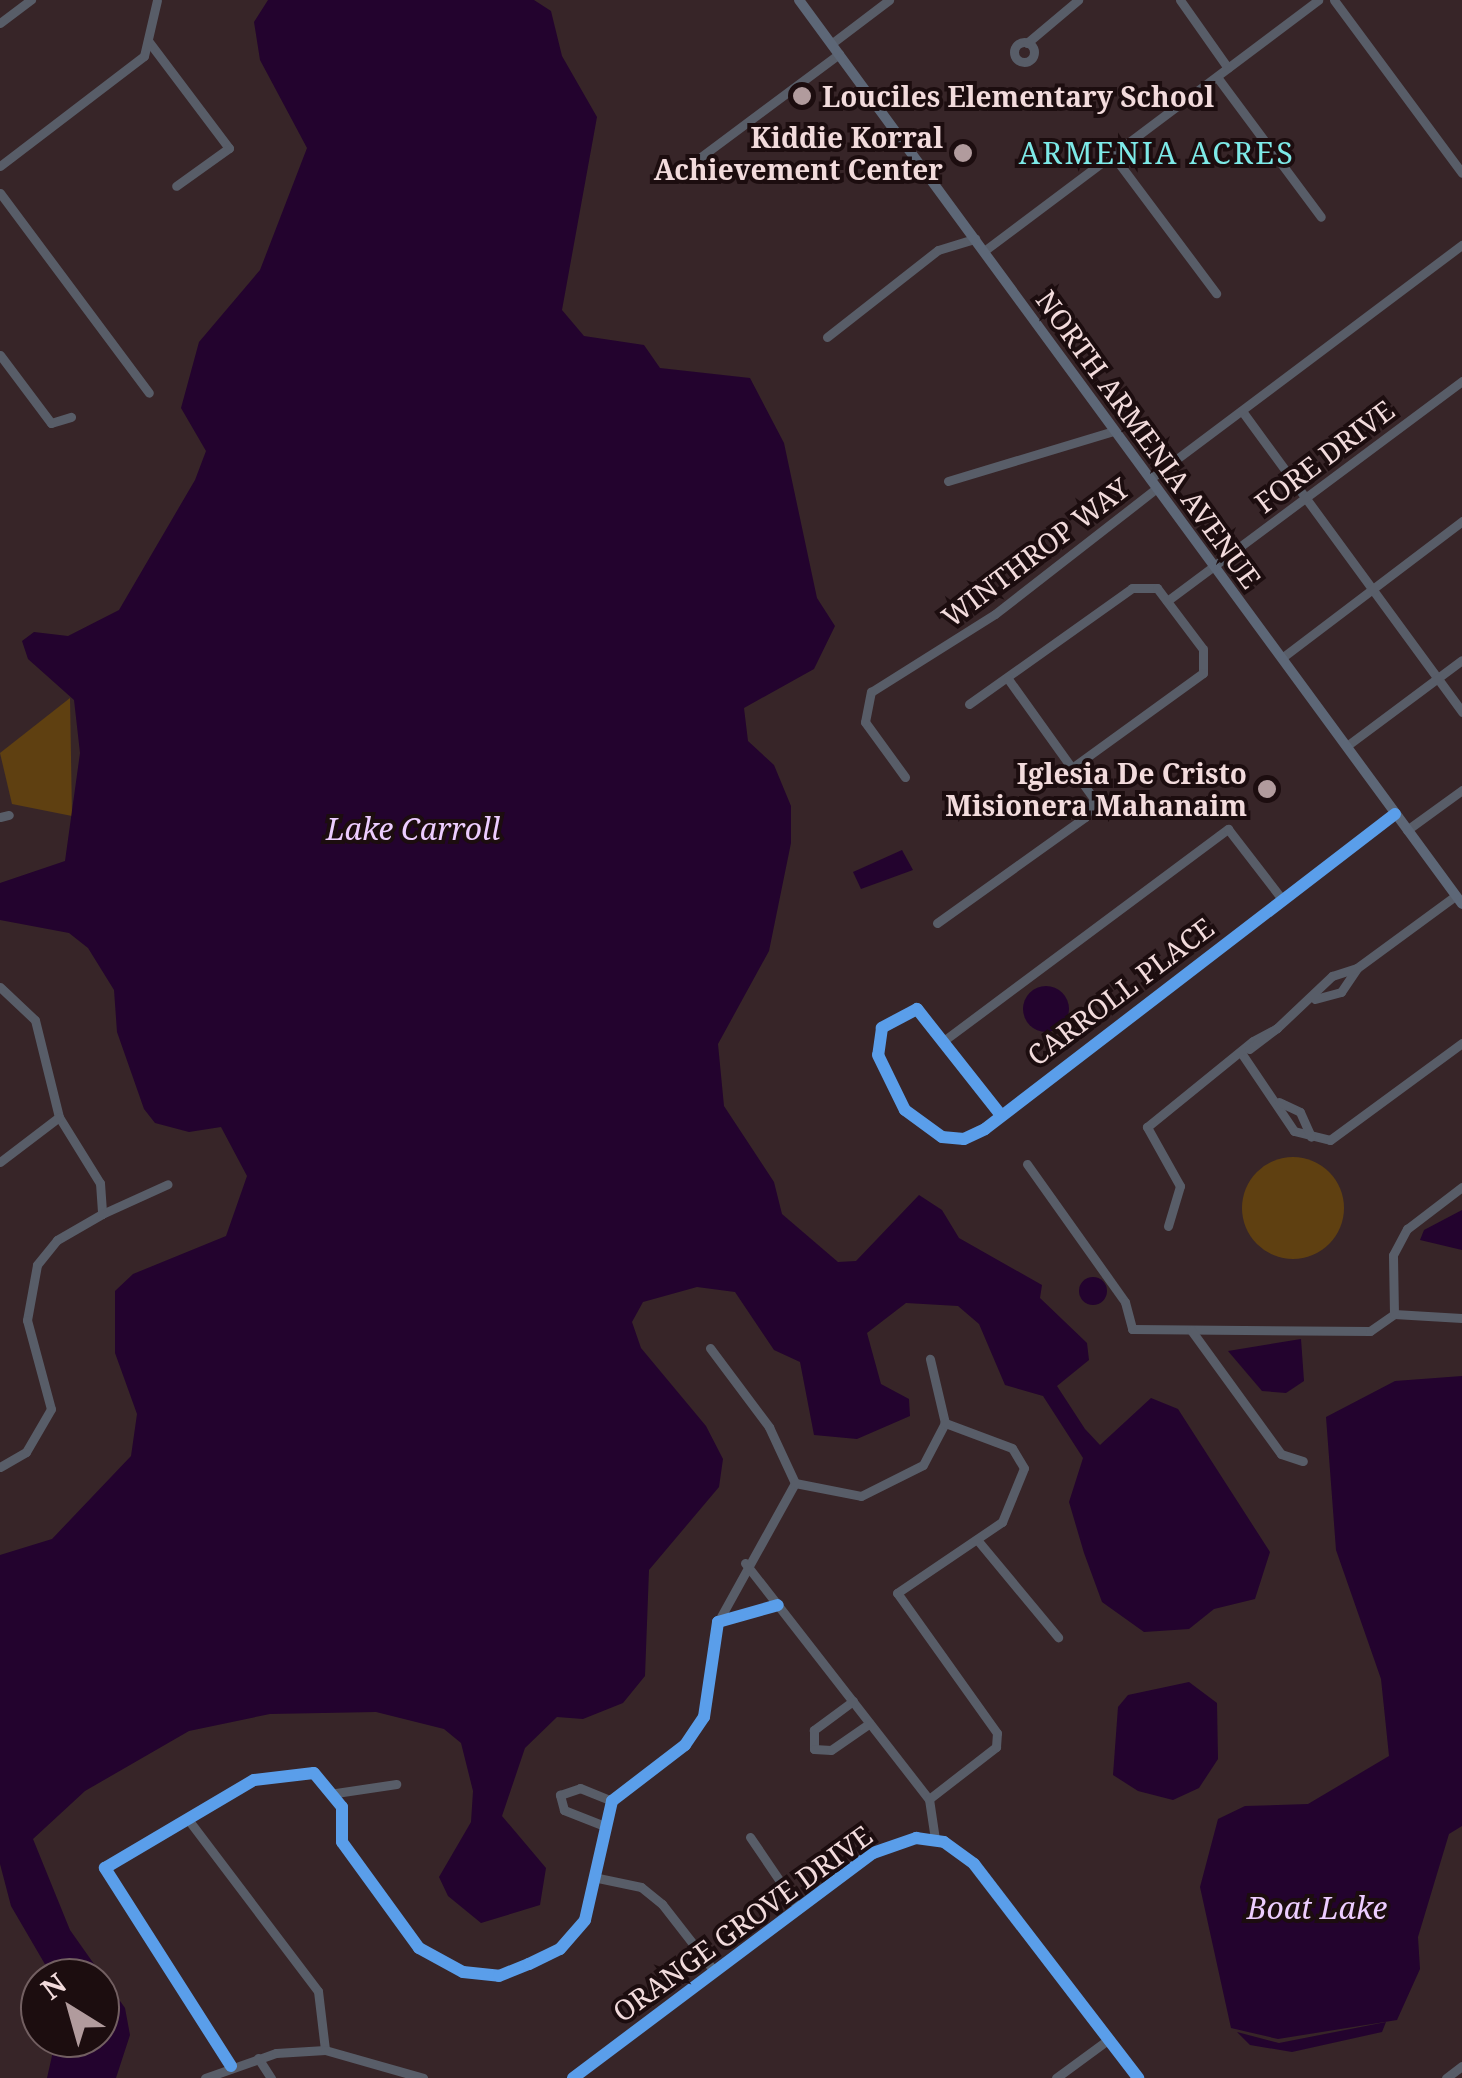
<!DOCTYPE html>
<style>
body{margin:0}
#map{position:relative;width:1462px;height:2078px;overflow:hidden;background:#372528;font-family:"Noto Serif",serif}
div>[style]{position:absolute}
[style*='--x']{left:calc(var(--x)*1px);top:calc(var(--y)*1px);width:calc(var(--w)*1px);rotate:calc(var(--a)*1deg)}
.green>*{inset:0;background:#5f4011}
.round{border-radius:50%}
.water>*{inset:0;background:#23032e}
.minor>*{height:9px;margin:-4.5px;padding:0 4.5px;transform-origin:4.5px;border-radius:4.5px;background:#585d68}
.minor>.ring{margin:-4.5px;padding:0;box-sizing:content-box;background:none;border:9px solid #585d68;border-radius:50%}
.major>*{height:10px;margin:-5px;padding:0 5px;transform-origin:5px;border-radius:5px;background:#5d6777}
.cycleway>*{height:12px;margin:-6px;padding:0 6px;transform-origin:6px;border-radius:6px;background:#5a9eea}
.dots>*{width:28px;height:28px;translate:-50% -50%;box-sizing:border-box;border:5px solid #1c0d0f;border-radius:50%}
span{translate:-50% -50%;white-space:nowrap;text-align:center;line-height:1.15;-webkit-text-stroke:8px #1c0d0f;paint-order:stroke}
.poi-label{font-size:28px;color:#f2dbdc;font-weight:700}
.left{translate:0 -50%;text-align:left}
.right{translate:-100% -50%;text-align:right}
.street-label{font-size:28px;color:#f2dbdc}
.neighbourhood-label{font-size:30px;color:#7de9e7;letter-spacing:2.5px}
.water-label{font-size:30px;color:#edcdff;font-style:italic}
.north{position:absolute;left:20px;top:1958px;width:100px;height:100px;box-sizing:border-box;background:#1c0d0f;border:2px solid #725f61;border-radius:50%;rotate:323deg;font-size:28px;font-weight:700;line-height:40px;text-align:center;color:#f2dbdc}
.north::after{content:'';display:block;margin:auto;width:35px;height:45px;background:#b19b9d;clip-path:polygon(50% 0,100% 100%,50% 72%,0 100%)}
</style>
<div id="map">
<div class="green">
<i style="clip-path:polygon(70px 698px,72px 816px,12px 804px,0 753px)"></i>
<i class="round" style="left:1242px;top:1157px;width:102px;height:102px"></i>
</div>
<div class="water">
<i style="clip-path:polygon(268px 0,534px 0,551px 11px,562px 56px,597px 117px,562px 310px,584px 336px,644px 345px,660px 368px,750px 378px,784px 443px,817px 598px,835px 626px,814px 669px,744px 708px,748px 741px,774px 765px,791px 806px,791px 843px,769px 951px,718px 1044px,724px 1106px,774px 1182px,782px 1214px,838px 1262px,856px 1261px,919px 1195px,942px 1210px,959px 1238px,1042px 1285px,1040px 1298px,1087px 1343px,1089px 1360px,1057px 1386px,1085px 1429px,1100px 1445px,1151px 1398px,1178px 1409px,1270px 1552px,1255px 1599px,1214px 1609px,1189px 1629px,1144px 1632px,1102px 1602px,1084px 1553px,1069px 1502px,1083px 1458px,1043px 1396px,1005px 1385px,979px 1324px,958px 1306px,906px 1303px,867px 1333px,881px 1384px,909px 1399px,910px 1416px,857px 1439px,814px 1435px,800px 1362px,774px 1350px,735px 1292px,697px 1287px,643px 1302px,632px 1322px,641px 1348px,706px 1426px,723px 1459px,719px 1487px,649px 1570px,645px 1676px,623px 1703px,583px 1719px,557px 1717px,525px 1748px,502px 1816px,546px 1868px,540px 1905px,481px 1923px,448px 1896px,439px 1877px,471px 1822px,473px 1791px,461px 1743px,444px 1729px,376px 1712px,270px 1714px,189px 1731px,85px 1791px,33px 1839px,70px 1930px,125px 2008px,130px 2035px,116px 2078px,47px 2078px,56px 2038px,100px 2038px,100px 1978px,53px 1978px,11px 1906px,0 1864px,0 1555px,52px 1539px,131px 1456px,137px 1414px,115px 1353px,115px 1291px,133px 1274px,226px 1236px,247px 1176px,221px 1127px,189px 1132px,155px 1123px,144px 1109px,117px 1032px,114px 990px,88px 948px,69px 933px,0 920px,0 883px,65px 861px,80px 753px,74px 700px,28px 659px,22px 641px,34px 632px,68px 636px,119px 610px,195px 480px,206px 451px,181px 408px,199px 342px,260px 270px,307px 148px,260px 60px,254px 22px)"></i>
<i style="clip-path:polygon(902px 850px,913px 870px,861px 889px,853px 872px)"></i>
<i class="round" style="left:1023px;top:986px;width:46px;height:46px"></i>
<i style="clip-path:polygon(1462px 1210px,1462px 1250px,1420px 1240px,1424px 1230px)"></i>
<i class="round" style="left:1079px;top:1277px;width:28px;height:28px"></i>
<i style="clip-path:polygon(1301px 1339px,1304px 1381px,1286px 1393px,1262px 1391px,1228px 1351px)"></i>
<i style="clip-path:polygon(1462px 1376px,1462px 1826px,1449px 1834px,1418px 1937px,1420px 1969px,1397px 2020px,1278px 2039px,1231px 2028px,1200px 1887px,1218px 1819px,1245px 1806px,1308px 1804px,1389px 1756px,1381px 1679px,1336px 1550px,1326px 1417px,1395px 1381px)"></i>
<i style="clip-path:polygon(1189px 1682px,1217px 1703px,1218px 1759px,1199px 1788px,1173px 1800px,1138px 1791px,1113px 1775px,1118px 1707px,1128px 1695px)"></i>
<i style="clip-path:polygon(1386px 2022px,1382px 2032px,1292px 2052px,1250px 2045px,1237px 2032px,1279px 2043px)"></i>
</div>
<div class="minor">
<i style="--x:1180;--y:0;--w:83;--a:54.8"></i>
<i style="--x:1334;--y:0;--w:215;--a:53.5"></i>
<i style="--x:0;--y:23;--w:39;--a:-37"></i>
<i style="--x:149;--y:42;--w:133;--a:53"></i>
<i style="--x:229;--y:148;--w:65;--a:144.4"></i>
<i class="ring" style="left:1014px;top:42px;width:11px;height:11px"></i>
<i style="--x:1027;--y:43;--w:67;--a:-40.1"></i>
<i style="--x:831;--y:44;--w:73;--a:-37.2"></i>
<i style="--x:1217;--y:77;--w:174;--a:53.4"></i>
<i style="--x:1112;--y:154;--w:174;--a:53.2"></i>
<i style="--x:702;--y:156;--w:171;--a:-36.7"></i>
<i style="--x:0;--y:166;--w:181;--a:-37.4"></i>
<i style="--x:144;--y:56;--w:57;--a:-76.9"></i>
<i style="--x:0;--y:193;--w:249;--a:53.3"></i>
<i style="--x:984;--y:251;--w:418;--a:-36.9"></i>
<i style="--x:827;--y:337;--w:141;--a:-38.1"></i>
<i style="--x:938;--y:250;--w:39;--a:-17"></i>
<i style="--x:0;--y:355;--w:85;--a:53.1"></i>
<i style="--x:51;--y:423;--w:21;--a:-17"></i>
<i style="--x:1242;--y:411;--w:373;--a:53.8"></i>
<i style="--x:1150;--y:479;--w:390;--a:-36.9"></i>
<i style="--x:948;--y:481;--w:173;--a:-16.8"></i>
<i style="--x:1167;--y:601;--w:368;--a:-36.7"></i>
<i style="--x:1283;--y:657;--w:225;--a:-37.2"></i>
<i style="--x:969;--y:704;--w:200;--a:-35.4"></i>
<i style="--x:1132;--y:588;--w:25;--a:0"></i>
<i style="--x:1157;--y:588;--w:76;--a:53"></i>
<i style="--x:1203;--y:649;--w:24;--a:90"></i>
<i style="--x:1203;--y:673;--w:157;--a:144.1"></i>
<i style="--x:1348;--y:745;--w:142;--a:-36.7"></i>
<i style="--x:905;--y:777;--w:68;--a:-126"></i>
<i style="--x:865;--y:722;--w:31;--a:-79"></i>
<i style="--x:871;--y:692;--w:146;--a:-32.2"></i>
<i style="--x:995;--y:614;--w:205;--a:-37.9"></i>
<i style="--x:0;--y:817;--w:9;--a:-13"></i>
<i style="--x:1407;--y:830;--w:68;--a:-36"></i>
<i style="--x:937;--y:923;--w:182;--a:-35.6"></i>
<i style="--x:1085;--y:817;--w:20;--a:-63"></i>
<i style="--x:1094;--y:799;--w:148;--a:-125.6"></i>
<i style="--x:0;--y:987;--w:48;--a:43.3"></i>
<i style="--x:35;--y:1020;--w:100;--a:76.1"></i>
<i style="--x:59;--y:1117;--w:78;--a:58.2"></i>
<i style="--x:100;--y:1183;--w:31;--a:86"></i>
<i style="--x:102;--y:1214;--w:52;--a:150"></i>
<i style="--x:57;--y:1240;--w:32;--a:129"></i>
<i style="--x:37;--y:1265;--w:56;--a:100.3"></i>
<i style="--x:27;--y:1320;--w:92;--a:74.9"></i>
<i style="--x:51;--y:1409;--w:50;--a:120.2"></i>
<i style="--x:26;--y:1452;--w:30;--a:150"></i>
<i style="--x:1315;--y:999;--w:27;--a:-15"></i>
<i style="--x:1341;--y:992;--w:29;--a:-56"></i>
<i style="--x:1357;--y:968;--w:122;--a:-36.3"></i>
<i style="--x:1277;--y:1028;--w:76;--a:-43.4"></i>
<i style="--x:1332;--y:976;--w:26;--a:-18"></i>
<i style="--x:942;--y:1042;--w:357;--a:-36.7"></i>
<i style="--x:1228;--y:829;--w:88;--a:52.4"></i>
<i style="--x:1242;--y:1054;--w:93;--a:56"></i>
<i style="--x:1294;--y:1131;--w:37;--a:14"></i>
<i style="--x:1330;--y:1140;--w:164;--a:-36.3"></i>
<i style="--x:1279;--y:1102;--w:23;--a:25"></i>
<i style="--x:1300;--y:1112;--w:27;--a:66"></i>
<i style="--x:1000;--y:1114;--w:134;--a:-128.3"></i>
<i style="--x:917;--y:1009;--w:40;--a:152"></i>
<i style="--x:882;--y:1028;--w:27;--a:98"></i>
<i style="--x:878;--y:1055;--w:61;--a:63.9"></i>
<i style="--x:905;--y:1110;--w:46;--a:36.1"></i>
<i style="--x:942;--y:1137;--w:22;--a:5"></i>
<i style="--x:964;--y:1139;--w:23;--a:-25"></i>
<i style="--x:985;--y:1129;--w:517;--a:-37.53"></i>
<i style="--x:0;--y:1162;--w:74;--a:-37.3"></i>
<i style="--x:1027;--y:1164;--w:169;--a:54.6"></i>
<i style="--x:1125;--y:1302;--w:28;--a:75"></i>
<i style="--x:1132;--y:1329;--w:238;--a:0.5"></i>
<i style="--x:1370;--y:1331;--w:29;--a:-35"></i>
<i style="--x:1394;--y:1314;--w:68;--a:3.4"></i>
<i style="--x:102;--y:1214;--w:72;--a:-24.4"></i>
<i style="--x:1168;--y:1226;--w:42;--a:-73.3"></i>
<i style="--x:1180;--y:1186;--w:68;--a:-119.2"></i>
<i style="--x:1147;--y:1127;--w:136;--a:-39.1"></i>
<i style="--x:1253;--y:1041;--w:27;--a:-28"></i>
<i style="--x:1277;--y:1028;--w:35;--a:143"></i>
<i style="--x:1394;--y:1314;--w:59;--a:-91"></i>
<i style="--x:1393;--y:1255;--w:30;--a:-62"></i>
<i style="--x:1407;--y:1229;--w:69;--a:-37.4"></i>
<i style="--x:1191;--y:1330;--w:153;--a:54"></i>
<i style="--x:1281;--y:1454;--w:23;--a:18"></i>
<i style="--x:710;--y:1348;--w:99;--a:53.2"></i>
<i style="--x:769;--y:1427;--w:62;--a:65.1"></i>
<i style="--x:795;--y:1483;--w:159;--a:119"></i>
<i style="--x:795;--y:1483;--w:67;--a:11.1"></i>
<i style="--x:861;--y:1496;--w:69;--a:-26.6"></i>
<i style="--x:923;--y:1465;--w:47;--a:-62.4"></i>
<i style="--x:945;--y:1423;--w:66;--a:-103.2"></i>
<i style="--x:979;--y:1542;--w:124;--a:50.3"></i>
<i style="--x:745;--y:1563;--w:299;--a:52.1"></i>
<i style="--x:929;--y:1799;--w:40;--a:81.5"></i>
<i style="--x:853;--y:1701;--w:49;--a:143.4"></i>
<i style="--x:814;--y:1730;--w:19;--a:90"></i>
<i style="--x:814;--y:1749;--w:17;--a:3"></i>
<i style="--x:831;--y:1750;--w:47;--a:-34.7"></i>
<i style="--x:336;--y:1793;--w:61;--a:-8.5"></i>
<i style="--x:929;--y:1799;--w:85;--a:-37.8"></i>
<i style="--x:996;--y:1747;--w:14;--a:-86"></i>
<i style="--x:997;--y:1733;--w:172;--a:-125.5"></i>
<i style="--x:897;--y:1593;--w:127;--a:-34.1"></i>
<i style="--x:1002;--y:1522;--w:58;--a:-67.8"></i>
<i style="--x:1024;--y:1468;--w:23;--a:-121"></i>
<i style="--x:1012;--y:1448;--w:72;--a:-159.5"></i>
<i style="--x:187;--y:1818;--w:217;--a:52.9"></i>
<i style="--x:318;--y:1991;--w:59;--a:83.2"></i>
<i style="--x:602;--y:1825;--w:41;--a:-158.5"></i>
<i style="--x:564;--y:1810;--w:16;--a:-105"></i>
<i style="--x:560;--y:1795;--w:21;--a:-19"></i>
<i style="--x:580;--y:1788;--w:35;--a:22"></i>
<i style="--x:750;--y:1837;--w:87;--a:55.8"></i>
<i style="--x:598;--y:1878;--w:44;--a:11.8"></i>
<i style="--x:641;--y:1887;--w:27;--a:39"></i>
<i style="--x:662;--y:1904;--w:86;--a:52.1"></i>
<i style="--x:258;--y:2058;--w:24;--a:57"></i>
<i style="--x:231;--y:2066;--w:235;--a:-122.5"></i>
<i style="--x:105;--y:1868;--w:173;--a:-30.6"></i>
<i style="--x:254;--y:1780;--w:60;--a:-6.7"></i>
<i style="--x:314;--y:1773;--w:44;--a:50.5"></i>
<i style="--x:342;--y:1807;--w:35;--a:90"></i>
<i style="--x:342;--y:1842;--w:131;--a:54"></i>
<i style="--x:419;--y:1948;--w:50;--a:28.6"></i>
<i style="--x:463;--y:1972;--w:36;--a:6"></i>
<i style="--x:499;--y:1976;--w:32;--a:-22"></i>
<i style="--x:529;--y:1964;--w:34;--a:-26"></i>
<i style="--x:560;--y:1949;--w:38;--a:-49"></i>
<i style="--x:585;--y:1920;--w:122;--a:-77.2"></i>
<i style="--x:612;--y:1801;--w:92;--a:-37.5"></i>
<i style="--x:685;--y:1745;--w:34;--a:-56"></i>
<i style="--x:704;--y:1717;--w:96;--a:-81.6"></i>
<i style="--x:718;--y:1622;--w:62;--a:-15.8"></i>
<i style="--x:205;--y:2078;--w:75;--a:-19.4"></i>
<i style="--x:276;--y:2053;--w:49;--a:-3.5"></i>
<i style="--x:325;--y:2050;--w:102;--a:15.9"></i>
<i style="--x:573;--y:2078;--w:375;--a:-36.9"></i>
<i style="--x:873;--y:1853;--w:46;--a:-19.2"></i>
<i style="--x:916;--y:1838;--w:28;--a:8"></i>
<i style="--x:944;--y:1842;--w:37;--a:36"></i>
<i style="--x:974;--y:1864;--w:270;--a:52.5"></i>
<i style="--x:1056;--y:2078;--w:66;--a:-36.3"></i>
<i style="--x:1446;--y:2078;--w:20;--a:-37"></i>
</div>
<div class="major">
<i style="--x:799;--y:0;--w:1121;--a:53.74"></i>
</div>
<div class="cycleway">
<i style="--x:1000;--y:1114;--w:134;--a:-128.3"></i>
<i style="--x:917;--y:1009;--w:40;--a:152"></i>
<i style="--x:882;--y:1028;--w:27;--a:98"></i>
<i style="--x:878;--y:1055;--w:61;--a:63.9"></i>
<i style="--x:905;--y:1110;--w:46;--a:36.1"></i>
<i style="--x:942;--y:1137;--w:22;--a:5"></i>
<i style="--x:964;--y:1139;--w:23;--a:-25"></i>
<i style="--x:985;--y:1129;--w:517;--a:-37.53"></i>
<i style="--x:231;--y:2066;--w:235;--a:-122.5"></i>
<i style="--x:105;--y:1868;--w:173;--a:-30.6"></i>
<i style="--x:254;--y:1780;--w:60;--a:-6.7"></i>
<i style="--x:314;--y:1773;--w:44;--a:50.5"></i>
<i style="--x:342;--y:1807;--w:35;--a:90"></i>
<i style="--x:342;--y:1842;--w:131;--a:54"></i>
<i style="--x:419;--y:1948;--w:50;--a:28.6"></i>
<i style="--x:463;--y:1972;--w:36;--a:6"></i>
<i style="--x:499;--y:1976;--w:32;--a:-22"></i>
<i style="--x:529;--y:1964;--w:34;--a:-26"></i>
<i style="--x:560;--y:1949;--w:38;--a:-49"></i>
<i style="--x:585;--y:1920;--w:122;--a:-77.2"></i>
<i style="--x:612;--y:1801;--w:92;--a:-37.5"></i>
<i style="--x:685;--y:1745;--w:34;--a:-56"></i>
<i style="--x:704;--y:1717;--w:96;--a:-81.6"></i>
<i style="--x:718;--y:1622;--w:62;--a:-15.8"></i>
<i style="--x:573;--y:2078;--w:375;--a:-36.9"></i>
<i style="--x:873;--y:1853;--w:46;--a:-19.2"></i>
<i style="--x:916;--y:1838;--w:28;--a:8"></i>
<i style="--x:944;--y:1842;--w:37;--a:36"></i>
<i style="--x:974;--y:1864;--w:270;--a:52.5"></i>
</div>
<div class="dots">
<i style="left:802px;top:96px;background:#b19b9d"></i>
<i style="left:963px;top:153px;background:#b19b9d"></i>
<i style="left:1267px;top:789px;background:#b19b9d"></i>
</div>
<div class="poi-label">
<span class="left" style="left:822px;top:96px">Louciles Elementary School</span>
<span class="right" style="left:943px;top:153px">Kiddie Korral<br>Achievement Center</span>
<span class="right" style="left:1247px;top:789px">Iglesia De Cristo<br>Misionera Mahanaim</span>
</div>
<div class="street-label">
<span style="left:1149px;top:439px;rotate:54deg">NORTH ARMENIA AVENUE</span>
<span style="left:1324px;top:456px;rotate:-37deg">FORE DRIVE</span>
<span style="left:1035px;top:552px;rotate:-37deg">WINTHROP WAY</span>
<span style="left:1120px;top:991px;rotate:-37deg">CARROLL PLACE</span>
<span style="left:742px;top:1923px;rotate:-36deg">ORANGE GROVE DRIVE</span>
</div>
<div class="neighbourhood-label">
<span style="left:1157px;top:153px">ARMENIA ACRES</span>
</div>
<div class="water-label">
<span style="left:413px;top:829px">Lake Carroll</span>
<span style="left:1317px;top:1908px">Boat Lake</span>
</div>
<div class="north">N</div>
</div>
